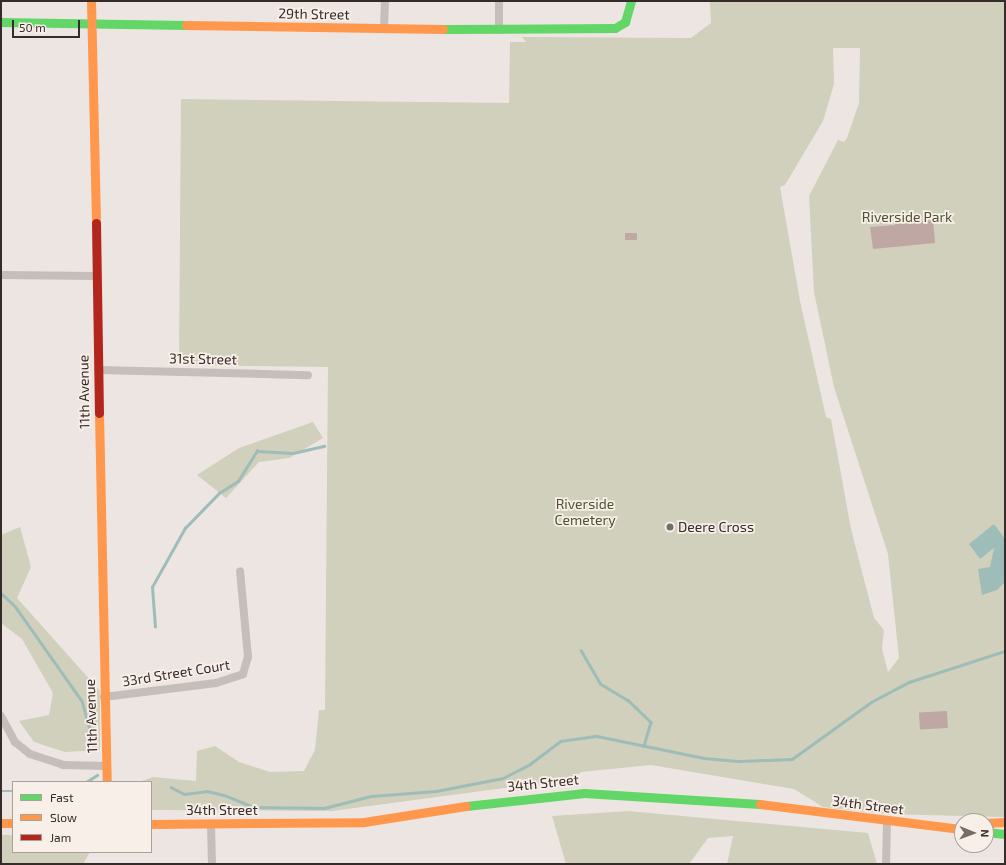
<!DOCTYPE html>
<style>
body{margin:0}
#map{position:relative;width:1006px;height:865px;overflow:hidden;background:#ece5e2;font-family:"Exo 2",sans-serif}
div>[style]{position:absolute}
[style*='--x']{left:calc(var(--x)*1px);top:calc(var(--y)*1px);width:calc(var(--w)*1px);rotate:calc(var(--a)*1deg)}
.green>*{inset:0;background:#d0d0bc}
.water>*{inset:0;background:#9ebdb9}
.stream>*{height:2.5px;margin:-1.25px;padding:0 1.25px;transform-origin:1.25px;border-radius:1.25px;background:#9ebdb9}
.building>*{inset:0;background:#bfa7a4;transform-origin:0 0}
.street>*{height:8px;margin:-4px;padding:0 4px;transform-origin:4px;border-radius:4px;background:#c5beba}
.fast>*{height:9px;margin:-4.5px;padding:0 4.5px;transform-origin:4.5px;border-radius:4.5px;background:#63d668}
.slow>*{height:9px;margin:-4.5px;padding:0 4.5px;transform-origin:4.5px;border-radius:4.5px;background:#ff974d}
.jam>*{height:9px;margin:-4.5px;padding:0 4.5px;transform-origin:4.5px;border-radius:4.5px;background:#b3261e}
.dots>*{width:11px;height:11px;translate:-50% -50%;box-sizing:border-box;border:2px solid #f9efe9;border-radius:50%}
span{translate:-50% -50%;white-space:nowrap;text-align:center;line-height:1.15;-webkit-text-stroke:3.5px #f9efe9;paint-order:stroke}
.street-label{font-size:14px;color:#362b29}
.park-label{font-size:14px;color:#4b532e}
.poi-label{font-size:14px;color:#362b29}
.left{translate:0 -50%;text-align:left}
.frame{position:absolute;inset:0;border:2px solid #362b29;pointer-events:none}
.legend{position:absolute;left:12px;top:781px;width:140px;height:72px;box-sizing:border-box;background:#f9efe9;border:1px solid #aba19c;margin:0;padding:5px 7px;list-style:none;font-size:12px;color:#362b29}
.legend li{display:flex;align-items:center;gap:8px;height:20px}
.legend b{width:20px;border:1px solid #aba19c}
.north{position:absolute;left:954px;top:813px;width:40px;height:40px;box-sizing:border-box;background:#f9efe9;border:1px solid #aba19c;border-radius:50%;rotate:91deg;font-size:11px;font-weight:700;line-height:16px;text-align:center;color:#362b29}
.north::after{content:'';display:block;margin:auto;width:14px;height:18px;background:#766c6a;clip-path:polygon(50% 0,100% 100%,50% 72%,0 100%)}
.scale{position:absolute;left:12px;top:20px;width:68px;height:18px;box-sizing:border-box;border:2px solid #362b29;border-top:0;padding-left:5px;font-size:12px;line-height:14px;white-space:nowrap;color:#362b29;-webkit-text-stroke:3px #f9efe9;paint-order:stroke}
</style>
<div id="map">
<div class="green">
<i style="clip-path:polygon(evenodd,710px 1px,1005px 1px,1005px 817px,886px 814px,823px 807px,794px 789px,651px 765px,581px 772px,573px 779px,332px 811px,151px 810px,151px 782px,139px 782px,153px 777px,196px 781px,197px 751px,215px 746px,239px 762px,270px 772px,304px 771px,315px 750px,319px 710px,325px 710px,328px 367px,179px 365px,181px 99px,509px 103px,510px 42px,526px 42px,522px 37px,691px 38px,711px 23px,710px 1px,833px 48px,860px 48px,859px 103px,847px 138px,844px 142px,838px 140px,809px 196px,814px 292px,834px 387px,888px 554px,899px 658px,888px 672px,882px 649px,884px 630px,874px 618px,851px 529px,831px 419px,826px 417px,800px 301px,780px 187px,785px 185px,823px 121px,834px 84px,833px 48px)"></i>
<i style="clip-path:polygon(313px 422px,323px 438px,289px 458px,259px 462px,226px 498px,197px 475px,239px 448px)"></i>
<i style="clip-path:polygon(20px 527px,31px 567px,17px 598px,100px 691px,100px 750px,65px 752px,34px 742px,19px 721px,49px 715px,53px 693px,22px 639px,1px 623px,1px 535px)"></i>
<i style="clip-path:polygon(628px 811px,868px 833px,877px 864px,727px 864px,733px 836px,708px 838px,689px 864px,566px 864px,552px 816px)"></i>
<i style="clip-path:polygon(1px 835px,13px 835px,13px 852px,90px 852px,83px 864px,1px 864px)"></i>
</div>
<div class="water">
<i style="clip-path:polygon(994px 524px,1005px 539px,1005px 582px,997px 590px,982px 595px,978px 569px,990px 567px,994px 548px,980px 559px,969px 544px)"></i>
</div>
<div class="stream">
<i style="--x:1;--y:593;--w:19;--a:43"></i>
<i style="--x:15;--y:606;--w:116;--a:54.8"></i>
<i style="--x:82;--y:701;--w:40;--a:74"></i>
<i style="--x:155;--y:627;--w:40;--a:-94.3"></i>
<i style="--x:152;--y:587;--w:68;--a:-60.8"></i>
<i style="--x:185;--y:528;--w:49;--a:-45.8"></i>
<i style="--x:219;--y:493;--w:22;--a:-32"></i>
<i style="--x:238;--y:481;--w:36;--a:-58"></i>
<i style="--x:257;--y:451;--w:36;--a:3"></i>
<i style="--x:293;--y:453;--w:32;--a:-13"></i>
<i style="--x:581;--y:650;--w:39;--a:60"></i>
<i style="--x:601;--y:684;--w:31;--a:31"></i>
<i style="--x:628;--y:700;--w:32;--a:44"></i>
<i style="--x:651;--y:722;--w:25;--a:106"></i>
<i style="--x:86;--y:782;--w:13;--a:-32"></i>
<i style="--x:171;--y:787;--w:15;--a:28"></i>
<i style="--x:184;--y:794;--w:23;--a:-7"></i>
<i style="--x:207;--y:791;--w:17;--a:13"></i>
<i style="--x:224;--y:795;--w:32;--a:22"></i>
<i style="--x:254;--y:807;--w:70;--a:0.8"></i>
<i style="--x:324;--y:808;--w:49;--a:-14.3"></i>
<i style="--x:371;--y:796;--w:65;--a:-4.4"></i>
<i style="--x:436;--y:791;--w:68;--a:-11"></i>
<i style="--x:503;--y:778;--w:30;--a:-27"></i>
<i style="--x:530;--y:764;--w:38;--a:-37"></i>
<i style="--x:560;--y:741;--w:37;--a:-8"></i>
<i style="--x:597;--y:736;--w:109;--a:11.6"></i>
<i style="--x:704;--y:758;--w:36;--a:5"></i>
<i style="--x:740;--y:761;--w:52;--a:-2.2"></i>
<i style="--x:792;--y:759;--w:97;--a:-35.8"></i>
<i style="--x:871;--y:702;--w:43;--a:-27.8"></i>
<i style="--x:909;--y:682;--w:101;--a:-17.9"></i>
<i style="--x:1;--y:791;--w:12;--a:0"></i>
</div>
<div class="building">
<i style="clip-path:polygon(907px 216px,908px 223px,933px 220px,935px 243px,873px 249px,870px 227px,895px 225px,894px 217px)"></i>
<i style="left:637px;top:233px;width:7px;height:12px;rotate:90deg"></i>
<i style="left:947px;top:711px;width:17px;height:28px;rotate:87deg"></i>
</div>
<div class="street">
<i style="--x:384;--y:29;--w:28;--a:-88"></i>
<i style="--x:499;--y:30;--w:29;--a:-90"></i>
<i style="--x:1;--y:275;--w:95;--a:0.6"></i>
<i style="--x:98;--y:370;--w:210;--a:1.4"></i>
<i style="--x:104;--y:697;--w:113;--a:-7.1"></i>
<i style="--x:216;--y:683;--w:28;--a:-18"></i>
<i style="--x:243;--y:674;--w:18;--a:-74"></i>
<i style="--x:248;--y:657;--w:86;--a:-95.3"></i>
<i style="--x:1;--y:716;--w:30;--a:62"></i>
<i style="--x:15;--y:742;--w:19;--a:39"></i>
<i style="--x:30;--y:754;--w:35;--a:18"></i>
<i style="--x:63;--y:765;--w:44;--a:1.3"></i>
<i style="--x:211;--y:824;--w:40;--a:88.6"></i>
<i style="--x:886;--y:864;--w:42;--a:-88.6"></i>
</div>
<div class="fast">
<i style="--x:1;--y:22;--w:185;--a:0.9"></i>
<i style="--x:443;--y:29;--w:172;--a:-0.3"></i>
<i style="--x:615;--y:28;--w:12;--a:-31"></i>
<i style="--x:625;--y:22;--w:22;--a:-74"></i>
<i style="--x:466;--y:806;--w:119;--a:-6.3"></i>
<i style="--x:584;--y:793;--w:176;--a:3.6"></i>
<i style="--x:986;--y:832;--w:19;--a:6"></i>
</div>
<div class="slow">
<i style="--x:91;--y:1;--w:222;--a:88.7"></i>
<i style="--x:186;--y:25;--w:257;--a:0.9"></i>
<i style="--x:99;--y:413;--w:369;--a:88.8"></i>
<i style="--x:760;--y:804;--w:204;--a:7.1"></i>
<i style="--x:1;--y:823;--w:12;--a:0"></i>
<i style="--x:986;--y:823;--w:19;--a:-3"></i>
<i style="--x:151;--y:824;--w:213;--a:-0.5"></i>
<i style="--x:364;--y:822;--w:103;--a:-8.9"></i>
</div>
<div class="jam">
<i style="--x:96;--y:223;--w:190;--a:89.1"></i>
</div>
<div class="dots">
<i style="left:670px;top:527px;background:#766c6a"></i>
</div>
<div class="street-label">
<span style="left:314px;top:14px;rotate:1deg">29th Street</span>
<span style="left:203px;top:359px;rotate:1deg">31st Street</span>
<span style="left:84px;top:392px;rotate:-91deg">11th Avenue</span>
<span style="left:176px;top:673px;rotate:-9deg">33rd Street Court</span>
<span style="left:91px;top:716px;rotate:-92deg">11th Avenue</span>
<span style="left:543px;top:783px;rotate:-6deg">34th Street</span>
<span style="left:868px;top:805px;rotate:7deg">34th Street</span>
<span style="left:222px;top:810px">34th Street</span>
</div>
<div class="park-label">
<span style="left:907px;top:217px">Riverside Park</span>
<span style="left:585px;top:512px">Riverside<br>Cemetery</span>
</div>
<div class="poi-label">
<span class="left" style="left:678px;top:527px">Deere Cross</span>
</div>
<div class="frame"></div>
<ul class="legend">
<li><b style="height:5px;background:#63d668"></b>Fast</li>
<li><b style="height:5px;background:#ff974d"></b>Slow</li>
<li><b style="height:5px;background:#b3261e"></b>Jam</li>
</ul>
<div class="north">N</div>
<div class="scale">50 m</div>
</div>
